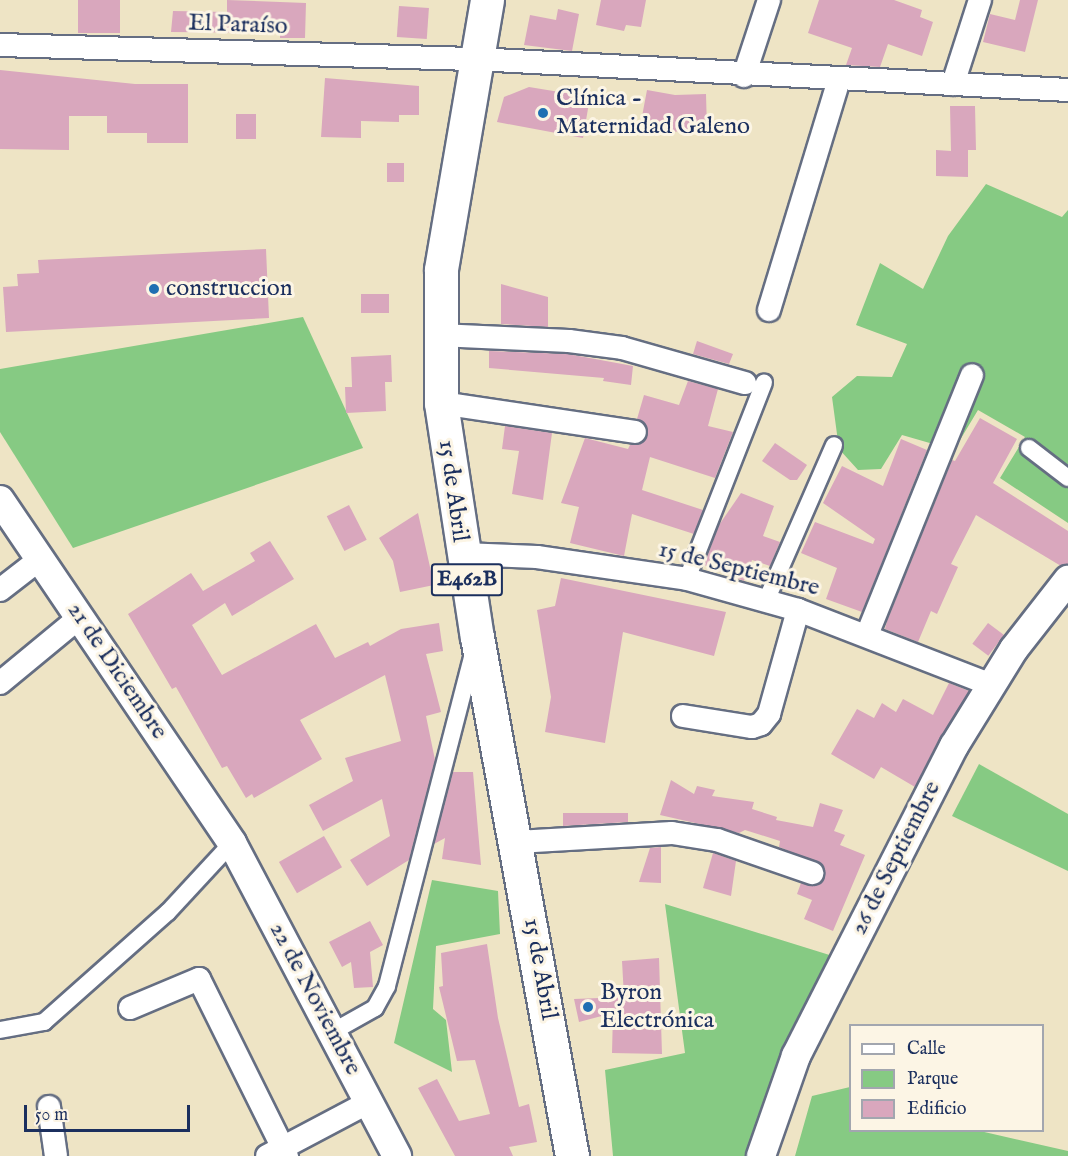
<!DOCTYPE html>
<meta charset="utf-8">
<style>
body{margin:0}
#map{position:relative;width:1068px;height:1156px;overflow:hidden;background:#eee4c5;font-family:"IM FELL English",serif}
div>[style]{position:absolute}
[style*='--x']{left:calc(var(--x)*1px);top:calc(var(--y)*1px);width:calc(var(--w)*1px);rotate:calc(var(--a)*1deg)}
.green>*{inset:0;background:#86ca83}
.building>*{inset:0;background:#d9a7bd;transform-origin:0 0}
.roads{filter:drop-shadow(2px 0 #656e82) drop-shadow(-2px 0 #656e82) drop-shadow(0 2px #656e82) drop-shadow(0 -2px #656e82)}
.pedestrian>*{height:16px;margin:-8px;padding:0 8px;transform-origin:8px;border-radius:8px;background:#fff}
.minor>*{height:22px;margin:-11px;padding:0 11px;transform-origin:11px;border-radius:11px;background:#fff}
.tertiary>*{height:28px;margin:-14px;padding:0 14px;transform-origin:14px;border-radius:14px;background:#fff}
.primary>*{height:33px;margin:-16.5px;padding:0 16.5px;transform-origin:16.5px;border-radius:16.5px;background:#fff}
.dots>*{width:16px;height:16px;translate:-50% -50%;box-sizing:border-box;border:3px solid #fcf5e5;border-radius:50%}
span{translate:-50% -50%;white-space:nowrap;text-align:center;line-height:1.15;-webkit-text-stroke:6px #fcf5e5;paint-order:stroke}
.shield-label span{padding:2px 4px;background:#fcf5e5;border:2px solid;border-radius:4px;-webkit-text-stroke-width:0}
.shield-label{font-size:22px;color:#1b2f5e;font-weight:700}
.street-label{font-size:24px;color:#1b2f5e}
.poi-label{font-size:24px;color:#1b2f5e}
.left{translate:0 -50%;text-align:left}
.legend{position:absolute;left:849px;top:1024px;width:195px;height:108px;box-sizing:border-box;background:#fcf5e5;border:2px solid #a2a6af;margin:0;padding:8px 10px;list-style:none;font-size:18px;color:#1b2f5e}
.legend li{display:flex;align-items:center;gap:12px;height:30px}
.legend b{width:30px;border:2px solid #a2a6af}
.scale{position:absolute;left:24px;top:1105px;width:166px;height:27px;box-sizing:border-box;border:3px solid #1b2f5e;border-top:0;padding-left:8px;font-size:18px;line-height:21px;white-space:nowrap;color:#1b2f5e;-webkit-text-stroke:4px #fcf5e5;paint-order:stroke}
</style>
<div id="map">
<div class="green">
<i style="clip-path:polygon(986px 184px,1062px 217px,1068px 210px,1068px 523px,1000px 478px,1025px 437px,978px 410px,954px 450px,902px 435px,881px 469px,858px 470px,839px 449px,832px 397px,857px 376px,892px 377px,907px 344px,856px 325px,880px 263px,923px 289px,948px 236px)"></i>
<i style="clip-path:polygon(303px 317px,363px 448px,73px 548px,0 432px,0 369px)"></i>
<i style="clip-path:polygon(979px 764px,1068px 814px,1068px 871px,952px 816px)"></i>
<i style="clip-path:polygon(432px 880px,498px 891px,500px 934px,436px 946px,433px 1009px,446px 1020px,452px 1072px,394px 1043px)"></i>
<i style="clip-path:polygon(665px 904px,852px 962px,766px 1156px,613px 1156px,605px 1070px,685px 1053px)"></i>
<i style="clip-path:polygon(850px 1087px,850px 1130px,980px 1131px,1068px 1151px,1068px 1156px,795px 1156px,812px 1096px)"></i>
</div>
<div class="building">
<i style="left:78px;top:0;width:42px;height:33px"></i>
<i style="clip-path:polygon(227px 0,306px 3px,305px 38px,280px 38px,280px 33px,171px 32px,173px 11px,227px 12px)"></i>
<i style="clip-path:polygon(601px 0,646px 0,641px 27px,626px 25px,624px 31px,596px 25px)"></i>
<i style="clip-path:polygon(819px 0,894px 0,922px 10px,920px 17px,933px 22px,922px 56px,888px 44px,880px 67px,846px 65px,852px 48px,808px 33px)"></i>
<i style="clip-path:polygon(1020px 0,1038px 0,1025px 52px,983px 42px,990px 14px,1015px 20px)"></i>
<i style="left:399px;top:6px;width:30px;height:31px;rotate:4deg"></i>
<i style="clip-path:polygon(558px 9px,579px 14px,572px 51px,524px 45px,530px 15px,556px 20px)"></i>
<i style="clip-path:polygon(0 70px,135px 84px,188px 84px,188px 143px,147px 143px,147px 133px,107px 133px,107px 116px,69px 116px,69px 150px,0 149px)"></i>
<i style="clip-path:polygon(325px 78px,419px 86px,419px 115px,399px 115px,399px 122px,361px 121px,361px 138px,321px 137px)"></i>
<i style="clip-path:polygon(529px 87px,590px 97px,583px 138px,497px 122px,504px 97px)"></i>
<i style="clip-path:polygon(647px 90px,675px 95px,706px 94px,707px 130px,667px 132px,640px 127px)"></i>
<i style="clip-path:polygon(950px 106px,975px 106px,976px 150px,968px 150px,968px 177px,936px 176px,936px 150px,951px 151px)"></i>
<i style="left:236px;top:114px;width:20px;height:25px"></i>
<i style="left:387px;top:163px;width:17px;height:19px"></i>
<i style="clip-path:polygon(266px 249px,269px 318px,6px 332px,3px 287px,18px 286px,17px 274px,39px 273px,38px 260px)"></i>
<i style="clip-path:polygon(501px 284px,548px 297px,548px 327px,501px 324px)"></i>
<i style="left:361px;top:294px;width:28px;height:19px"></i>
<i style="clip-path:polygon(697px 341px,733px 354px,729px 364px,693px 354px)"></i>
<i style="clip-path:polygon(489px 351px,568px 354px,633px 366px,631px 385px,603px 381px,604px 378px,489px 368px)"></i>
<i style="clip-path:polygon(391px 355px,392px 382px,385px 382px,386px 411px,346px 413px,345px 387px,352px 387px,351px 357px)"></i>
<i style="clip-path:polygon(688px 381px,718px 389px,708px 426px,733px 432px,715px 478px,650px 457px,642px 490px,703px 510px,694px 534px,632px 514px,624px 556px,570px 543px,579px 507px,561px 503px,585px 438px,628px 449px,630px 445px,640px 444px,648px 433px,644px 422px,637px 419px,644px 395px,679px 405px)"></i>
<i style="clip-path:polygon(980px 418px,1017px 439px,993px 483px,1068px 531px,1068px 564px,1061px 566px,976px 515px,951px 564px,958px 567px,937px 614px,931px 611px,918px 642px,885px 629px,887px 621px,952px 460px,955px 461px)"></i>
<i style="clip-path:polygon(505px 426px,552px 433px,543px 500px,512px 494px,519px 451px,502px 449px)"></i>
<i style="clip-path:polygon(901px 439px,927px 450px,862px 612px,826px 599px,837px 568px,801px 553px,815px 522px,873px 544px,875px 539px,823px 503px,842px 466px,883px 486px)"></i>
<i style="clip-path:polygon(775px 443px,807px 465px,797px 480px,790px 480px,762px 461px)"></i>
<i style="clip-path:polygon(741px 493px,774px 506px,763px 536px,780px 542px,770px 566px,752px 560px,744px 581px,704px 565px,719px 525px)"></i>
<i style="left:349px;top:505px;width:39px;height:25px;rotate:63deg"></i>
<i style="clip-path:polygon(418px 513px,434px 585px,400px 592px,393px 561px,379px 538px)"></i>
<i style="clip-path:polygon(270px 541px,294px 579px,232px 616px,225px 603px,192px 625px,222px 675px,316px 624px,335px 658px,368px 642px,370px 646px,401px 629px,439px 623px,443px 651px,426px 654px,441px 712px,426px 716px,435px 760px,409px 860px,367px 886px,350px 860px,390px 836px,382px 799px,323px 831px,309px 805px,353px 781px,345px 758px,401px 741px,385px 675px,300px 720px,322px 759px,254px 798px,252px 794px,246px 798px,227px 766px,222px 768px,176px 687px,172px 689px,128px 614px,191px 573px,203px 591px,255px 561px,250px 553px)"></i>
<i style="clip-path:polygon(561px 578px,726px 612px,714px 656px,623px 632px,605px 743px,545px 732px,551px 697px,537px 610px,555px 606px)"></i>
<i style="left:988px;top:623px;width:20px;height:26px;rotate:37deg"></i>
<i style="clip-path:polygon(949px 683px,969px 691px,915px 787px,881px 767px,874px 779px,831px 754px,857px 709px,874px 718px,882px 703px,896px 712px,903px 699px,933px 715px)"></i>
<i style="clip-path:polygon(453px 772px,473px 772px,481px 865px,442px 859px,445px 838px,434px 844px)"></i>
<i style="clip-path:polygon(671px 780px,694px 794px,697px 786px,715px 790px,712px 796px,754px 802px,752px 809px,777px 817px,776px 820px,813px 827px,820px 803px,843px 810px,834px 831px,845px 835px,840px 845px,865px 855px,833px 931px,804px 919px,812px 900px,797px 894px,801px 883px,814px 886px,821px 883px,825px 871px,822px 864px,779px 847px,780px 841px,745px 830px,739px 833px,660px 815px)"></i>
<i style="clip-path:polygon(563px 813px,628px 813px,628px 822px,563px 826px)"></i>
<i style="left:324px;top:836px;width:36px;height:52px;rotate:60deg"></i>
<i style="clip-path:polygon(661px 847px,661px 883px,639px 882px,650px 848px)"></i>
<i style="clip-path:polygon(713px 853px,736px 861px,731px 896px,703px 888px)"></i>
<i style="clip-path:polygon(370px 921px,383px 945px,370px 952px,373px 987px,354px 988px,351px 962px,342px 967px,329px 942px)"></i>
<i style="clip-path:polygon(487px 944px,498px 1018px,519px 1107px,529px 1104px,537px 1142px,509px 1147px,513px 1156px,455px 1156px,418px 1088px,437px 1079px,459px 1121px,490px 1114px,475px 1060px,457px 1061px,439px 987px,443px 986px,441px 953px)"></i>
<i style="clip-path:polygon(659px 958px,662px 1054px,612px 1053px,613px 1013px,579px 1022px,574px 999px,624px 997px,622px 961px)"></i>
</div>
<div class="roads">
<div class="pedestrian">
<i style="--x:1029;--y:448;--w:49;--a:37.6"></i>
<i style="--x:687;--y:579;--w:211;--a:-68.6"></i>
<i style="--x:766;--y:601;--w:170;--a:-66.4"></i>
<i style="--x:0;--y:1030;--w:45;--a:-10.3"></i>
<i style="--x:44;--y:1022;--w:166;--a:-41.6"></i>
<i style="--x:168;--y:912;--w:94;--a:-47.2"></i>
<i style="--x:334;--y:1031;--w:47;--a:-29.3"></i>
<i style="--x:375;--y:1008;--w:25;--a:-61"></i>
<i style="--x:387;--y:986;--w:344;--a:-75.5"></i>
</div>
<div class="minor">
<i style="--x:0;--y:45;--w:475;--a:1.7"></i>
<i style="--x:475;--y:59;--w:594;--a:2.99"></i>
<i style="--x:744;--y:76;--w:80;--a:-71.8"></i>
<i style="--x:953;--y:84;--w:88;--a:-72.2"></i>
<i style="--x:769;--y:310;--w:240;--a:-73.1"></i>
<i style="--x:439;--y:335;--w:130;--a:2.6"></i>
<i style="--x:569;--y:341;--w:53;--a:7.5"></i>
<i style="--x:622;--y:348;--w:128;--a:15.9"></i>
<i style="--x:441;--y:403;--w:196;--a:8.5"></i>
<i style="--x:463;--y:554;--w:74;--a:2.3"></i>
<i style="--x:537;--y:557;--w:152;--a:8.3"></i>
<i style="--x:687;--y:579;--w:115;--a:15.6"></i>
<i style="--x:798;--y:610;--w:207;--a:21.2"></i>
<i style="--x:0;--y:590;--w:51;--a:-37.8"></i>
<i style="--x:867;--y:635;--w:280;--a:-68"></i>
<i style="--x:0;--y:683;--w:104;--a:-39.5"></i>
<i style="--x:683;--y:716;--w:70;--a:9.1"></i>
<i style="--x:752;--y:727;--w:9;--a:-18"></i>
<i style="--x:761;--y:724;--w:13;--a:-51"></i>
<i style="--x:769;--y:714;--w:108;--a:-74.4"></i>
<i style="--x:517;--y:842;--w:155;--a:-3.3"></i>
<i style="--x:672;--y:833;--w:46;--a:8.8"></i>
<i style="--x:717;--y:840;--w:101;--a:19.2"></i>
<i style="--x:130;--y:1008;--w:75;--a:-22.8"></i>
<i style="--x:199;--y:979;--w:198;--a:63.6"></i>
<i style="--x:49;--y:1107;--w:49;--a:81.9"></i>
<i style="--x:267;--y:1156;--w:115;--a:-27.9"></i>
</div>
<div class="tertiary">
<i style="--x:0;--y:500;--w:414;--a:55.9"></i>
<i style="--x:232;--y:843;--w:354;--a:62.2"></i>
<i style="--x:761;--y:1156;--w:106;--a:-70.7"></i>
<i style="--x:796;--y:1056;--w:348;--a:-63"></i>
<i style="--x:954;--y:746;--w:114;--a:-58.3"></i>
<i style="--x:1014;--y:649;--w:88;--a:-52"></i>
</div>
<div class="primary">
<i style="--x:487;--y:0;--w:274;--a:99.7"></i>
<i style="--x:441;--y:270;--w:133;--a:90"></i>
<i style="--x:441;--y:403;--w:237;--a:81.3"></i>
<i style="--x:477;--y:637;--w:528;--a:79.63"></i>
</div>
</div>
<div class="dots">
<i style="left:543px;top:113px;background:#1f6fb2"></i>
<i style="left:154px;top:289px;background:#1f6fb2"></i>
<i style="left:588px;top:1007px;background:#1f6fb2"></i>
</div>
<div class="shield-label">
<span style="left:467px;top:580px">E462B</span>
</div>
<div class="street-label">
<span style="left:238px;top:25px;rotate:2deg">El Paraíso</span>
<span style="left:453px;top:491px;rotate:82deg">15 de Abril</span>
<span style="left:739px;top:569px;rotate:14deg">15 de Septiembre</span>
<span style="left:117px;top:671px;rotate:56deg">21 de Diciembre</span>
<span style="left:896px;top:858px;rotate:-63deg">26 de Septiembre</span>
<span style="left:540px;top:969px;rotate:80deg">15 de Abril</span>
<span style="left:315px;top:999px;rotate:62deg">22 de Noviembre</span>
</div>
<div class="poi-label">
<span class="left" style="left:556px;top:113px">Clínica -<br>Maternidad Galeno</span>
<span class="left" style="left:166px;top:289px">construccion</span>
<span class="left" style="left:600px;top:1007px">Byron<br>Electrónica</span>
</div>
<ul class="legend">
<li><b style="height:8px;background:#fff"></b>Calle</li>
<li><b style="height:16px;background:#86ca83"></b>Parque</li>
<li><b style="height:16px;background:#d9a7bd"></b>Edificio</li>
</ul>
<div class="scale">50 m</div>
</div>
